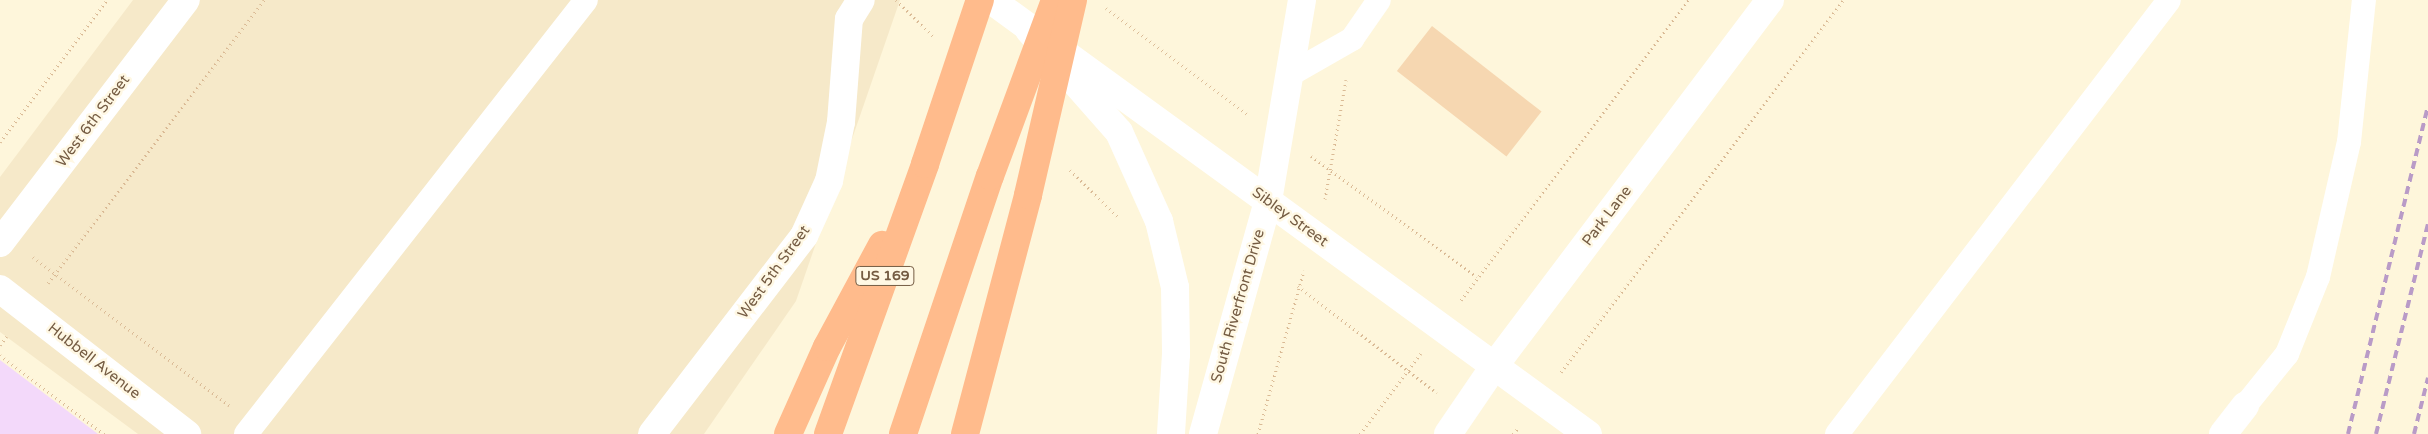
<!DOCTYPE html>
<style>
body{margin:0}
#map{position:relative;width:2428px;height:434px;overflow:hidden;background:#fef6db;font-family:"Varela Round",sans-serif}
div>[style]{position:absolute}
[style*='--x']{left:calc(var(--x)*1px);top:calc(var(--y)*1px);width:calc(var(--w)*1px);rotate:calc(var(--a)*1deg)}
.residential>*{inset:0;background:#f6e9c9}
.education>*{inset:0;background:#f3d9fa}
.building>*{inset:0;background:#f6d7b1;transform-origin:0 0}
.path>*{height:3px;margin-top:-1.5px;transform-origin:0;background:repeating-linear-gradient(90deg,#daba95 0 1px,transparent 0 5px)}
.lane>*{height:24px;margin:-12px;padding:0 12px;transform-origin:12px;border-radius:12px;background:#fff}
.street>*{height:28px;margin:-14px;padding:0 14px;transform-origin:14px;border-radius:14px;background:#fff}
.secondary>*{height:28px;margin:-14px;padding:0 14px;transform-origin:14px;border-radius:14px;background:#fff}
.highway>*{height:28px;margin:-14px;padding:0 14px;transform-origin:14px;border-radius:14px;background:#ffbb8c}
.rail>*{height:4px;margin-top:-2px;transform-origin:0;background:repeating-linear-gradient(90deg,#b99bc7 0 8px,transparent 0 13px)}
span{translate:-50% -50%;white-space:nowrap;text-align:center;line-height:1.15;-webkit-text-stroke:5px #fff8e4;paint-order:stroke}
.shield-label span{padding:1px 4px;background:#fff8e4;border:1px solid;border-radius:4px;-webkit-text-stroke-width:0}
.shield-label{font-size:14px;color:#755c43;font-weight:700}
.street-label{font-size:15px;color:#755c43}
</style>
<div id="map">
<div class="residential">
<i style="clip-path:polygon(133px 0,900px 0,796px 301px,704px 434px,138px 434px,0 332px,0 177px)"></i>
</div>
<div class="education">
<i style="clip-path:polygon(0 360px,98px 434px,0 434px)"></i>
</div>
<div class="building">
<i style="left:1432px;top:26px;width:139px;height:57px;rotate:38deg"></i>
</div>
<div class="path">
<i style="--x:896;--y:0;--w:52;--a:44.2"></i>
<i style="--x:1106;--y:8;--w:176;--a:36.9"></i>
<i style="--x:0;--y:142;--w:178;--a:-53"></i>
<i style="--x:1311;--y:156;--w:205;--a:36.1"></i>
<i style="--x:1070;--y:170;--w:69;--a:44.4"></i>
<i style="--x:1325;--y:199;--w:121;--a:-80"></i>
<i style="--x:33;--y:257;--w:246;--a:37.1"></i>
<i style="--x:48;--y:283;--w:356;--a:-52.6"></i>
<i style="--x:1298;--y:286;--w:175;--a:37.6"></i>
<i style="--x:1461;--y:300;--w:377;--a:-52.8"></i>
<i style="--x:0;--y:345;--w:11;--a:-52"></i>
<i style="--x:0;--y:355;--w:131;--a:37.2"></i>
<i style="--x:1561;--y:372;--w:467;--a:-52.8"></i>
<i style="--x:1258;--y:434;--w:170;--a:-74.3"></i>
<i style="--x:1360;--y:434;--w:101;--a:-53"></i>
<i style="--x:1513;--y:434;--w:9;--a:-49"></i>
</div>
<div class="lane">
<i style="--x:1289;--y:75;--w:73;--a:-29.7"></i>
<i style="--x:1352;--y:39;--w:47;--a:-55.3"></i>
<i style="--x:2245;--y:406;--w:67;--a:-51.1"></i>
<i style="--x:2287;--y:354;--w:83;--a:-68.1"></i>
<i style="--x:2318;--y:277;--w:139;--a:-77.1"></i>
<i style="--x:2349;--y:142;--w:143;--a:-84"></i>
<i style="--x:246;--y:434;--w:551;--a:-51.92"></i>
<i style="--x:1837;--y:434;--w:546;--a:-52.58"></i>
</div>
<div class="street">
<i style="--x:1268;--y:201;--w:396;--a:36.1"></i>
<i style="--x:0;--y:243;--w:306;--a:-52.6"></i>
<i style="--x:0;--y:289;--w:237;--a:37.8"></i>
<i style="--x:652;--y:434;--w:250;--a:-52.5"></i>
<i style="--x:804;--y:236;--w:60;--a:-65.6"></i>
<i style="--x:829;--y:181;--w:60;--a:-78.5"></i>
<i style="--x:841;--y:122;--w:103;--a:-85.6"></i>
<i style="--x:849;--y:19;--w:22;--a:-58"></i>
<i style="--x:1448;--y:434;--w:83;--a:-55.7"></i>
<i style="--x:1495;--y:365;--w:457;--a:-53"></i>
<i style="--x:2223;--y:434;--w:36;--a:-52"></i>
</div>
<div class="secondary">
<i style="--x:991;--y:0;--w:342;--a:36"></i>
<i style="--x:1029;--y:30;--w:136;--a:48.6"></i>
<i style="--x:1119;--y:132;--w:98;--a:65.8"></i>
<i style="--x:1159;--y:221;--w:68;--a:76.4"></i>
<i style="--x:1175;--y:287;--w:67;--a:89.1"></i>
<i style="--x:1176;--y:354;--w:80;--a:93.6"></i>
<i style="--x:1203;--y:434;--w:242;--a:-74.4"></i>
<i style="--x:1268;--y:201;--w:204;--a:-80.4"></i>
</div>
<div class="highway">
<i style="--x:788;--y:434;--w:95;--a:-65.9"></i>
<i style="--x:827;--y:347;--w:116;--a:-61.7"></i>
<i style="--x:828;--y:434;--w:287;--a:-70.2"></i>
<i style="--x:925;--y:164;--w:173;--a:-71.5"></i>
<i style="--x:903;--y:434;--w:272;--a:-71.4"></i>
<i style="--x:990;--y:176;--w:188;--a:-69.7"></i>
<i style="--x:965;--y:434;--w:247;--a:-75.2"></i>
<i style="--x:1028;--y:195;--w:200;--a:-77"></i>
</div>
<div class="rail">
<i style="--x:2348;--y:434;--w:337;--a:-76.3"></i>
<i style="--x:2376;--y:434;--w:216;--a:-76.1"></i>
<i style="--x:2414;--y:434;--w:58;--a:-76"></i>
</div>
<div class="shield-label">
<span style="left:885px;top:276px">US 169</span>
</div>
<div class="street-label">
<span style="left:93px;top:121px;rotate:-53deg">West 6th Street</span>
<span style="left:1607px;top:216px;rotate:-53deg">Park Lane</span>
<span style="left:1290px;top:217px;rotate:36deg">Sibley Street</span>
<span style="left:774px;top:272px;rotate:-54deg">West 5th Street</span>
<span style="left:1238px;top:306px;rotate:-74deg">South Riverfront Drive</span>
<span style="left:94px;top:361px;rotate:38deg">Hubbell Avenue</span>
</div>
</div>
